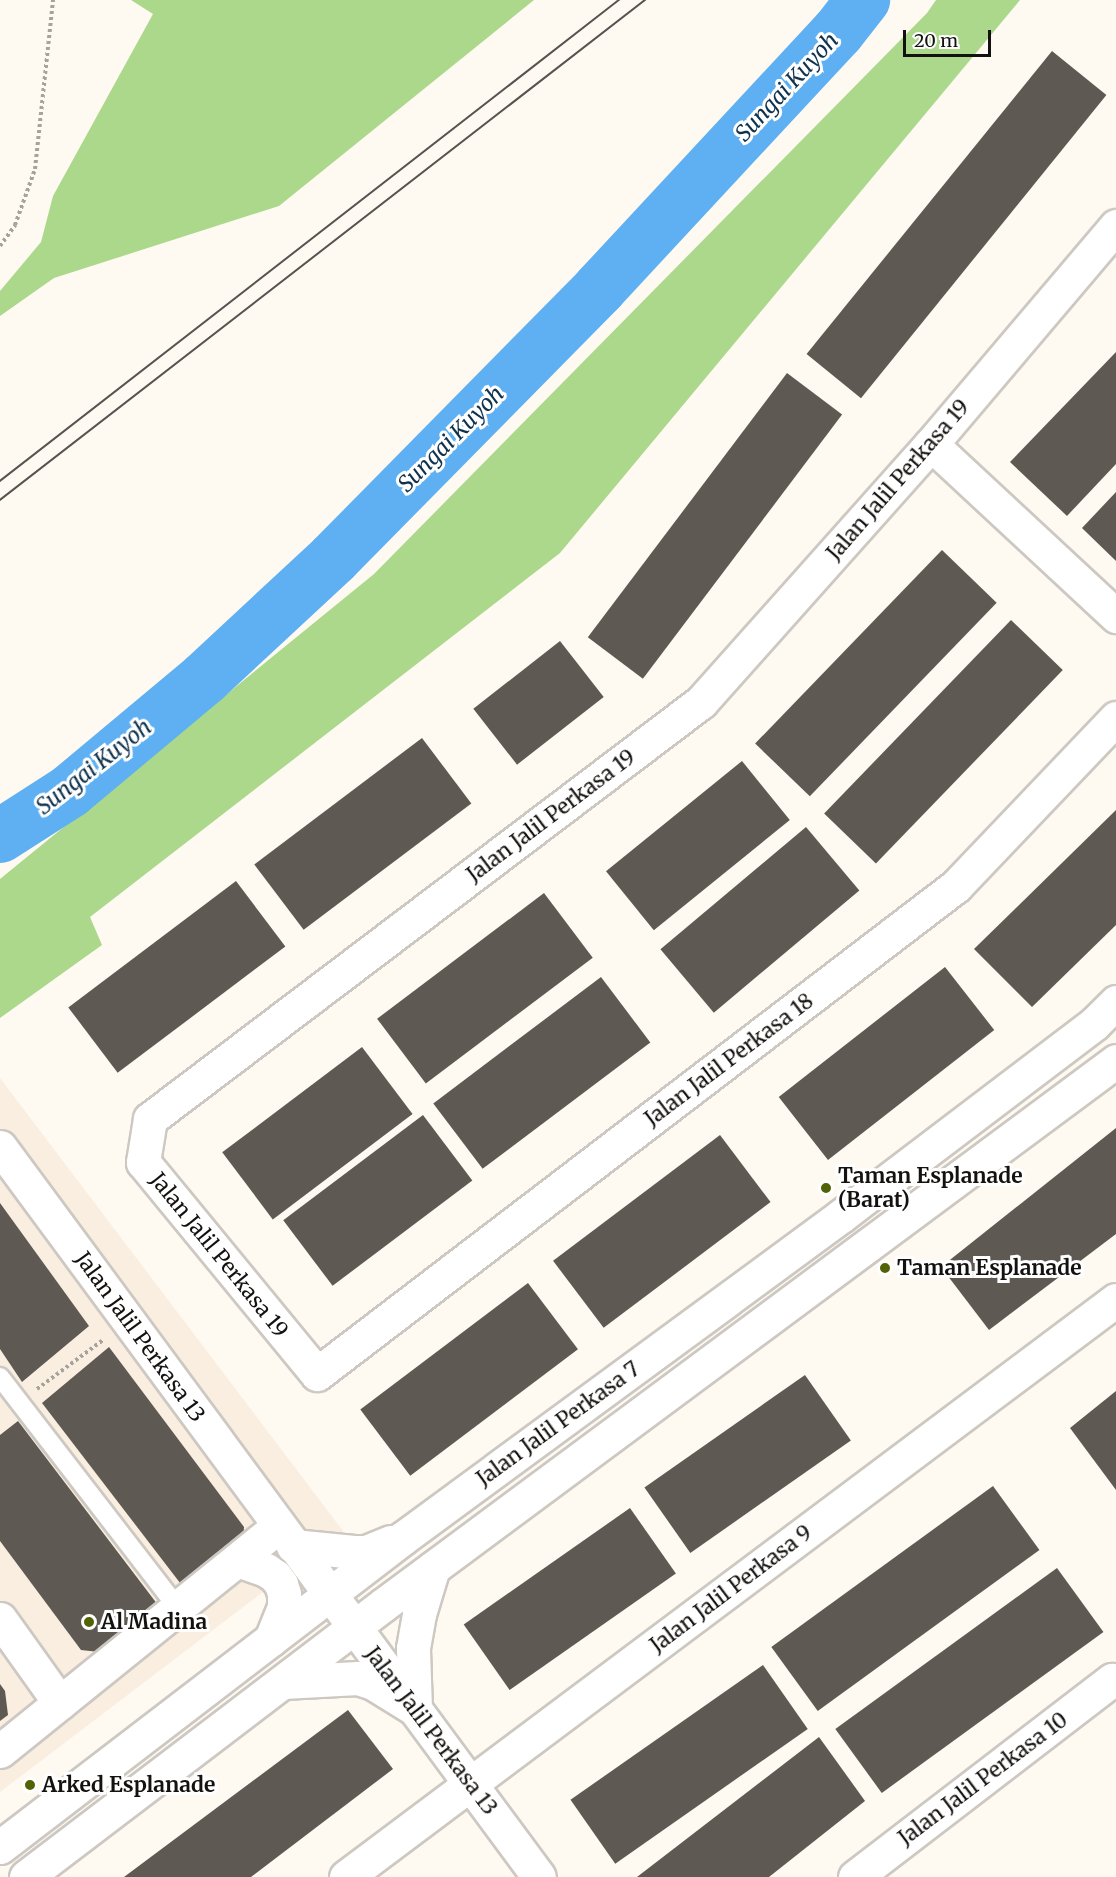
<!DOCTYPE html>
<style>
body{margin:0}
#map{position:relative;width:1116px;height:1877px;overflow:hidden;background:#fef9f1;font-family:Merriweather,serif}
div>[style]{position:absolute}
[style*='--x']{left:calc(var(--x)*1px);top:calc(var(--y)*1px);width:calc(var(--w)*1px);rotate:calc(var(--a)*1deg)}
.built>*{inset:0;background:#f9eee0}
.green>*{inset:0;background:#acd88b}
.river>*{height:54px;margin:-27px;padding:0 27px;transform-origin:27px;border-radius:27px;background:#5eb0f2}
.building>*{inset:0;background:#5e5953;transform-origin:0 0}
.path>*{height:4px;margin-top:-2px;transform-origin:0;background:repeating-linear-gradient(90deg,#a6a29c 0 3px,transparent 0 6px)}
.roads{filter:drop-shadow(2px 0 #cdc8c1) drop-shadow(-2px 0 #cdc8c1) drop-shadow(0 2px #cdc8c1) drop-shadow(0 -2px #cdc8c1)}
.service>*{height:18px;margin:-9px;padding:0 9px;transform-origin:9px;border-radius:9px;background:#fff}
.minor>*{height:33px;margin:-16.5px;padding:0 16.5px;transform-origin:16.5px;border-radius:16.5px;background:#fff}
.tertiary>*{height:33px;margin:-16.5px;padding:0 16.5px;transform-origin:16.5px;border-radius:16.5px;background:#fff}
.tram>*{height:1.5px;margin:-0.75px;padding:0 0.75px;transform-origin:0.75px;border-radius:0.75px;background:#565350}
.dots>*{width:16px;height:16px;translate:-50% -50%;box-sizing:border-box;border:3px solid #fff;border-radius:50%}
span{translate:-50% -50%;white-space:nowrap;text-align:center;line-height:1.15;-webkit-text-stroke:6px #fff;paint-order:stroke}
.street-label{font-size:21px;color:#141210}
.poi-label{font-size:21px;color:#141210;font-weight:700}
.left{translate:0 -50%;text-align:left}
.water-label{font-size:22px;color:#0f324d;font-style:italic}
.scale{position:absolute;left:903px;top:30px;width:88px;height:27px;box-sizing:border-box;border:3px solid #141210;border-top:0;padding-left:8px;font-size:18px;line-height:21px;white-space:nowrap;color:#141210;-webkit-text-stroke:4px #fff;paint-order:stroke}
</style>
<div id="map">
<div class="built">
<i style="clip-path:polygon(0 1078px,343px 1531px,0 1792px)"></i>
</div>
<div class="green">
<i style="clip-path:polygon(131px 0,534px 0,279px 206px,54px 278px,0 316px,0 291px,41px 242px,53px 196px,153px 14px)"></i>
<i style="clip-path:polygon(936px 0,1020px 0,560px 553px,90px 917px,102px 945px,0 1018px,0 879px,374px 574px,927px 13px)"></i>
</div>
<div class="river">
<i style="--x:0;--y:836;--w:83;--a:-32.7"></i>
<i style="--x:70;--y:791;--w:176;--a:-39.9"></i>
<i style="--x:205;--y:678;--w:176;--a:-42.9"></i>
<i style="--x:334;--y:558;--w:378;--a:-45.4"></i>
<i style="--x:599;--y:289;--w:351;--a:-47.1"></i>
<i style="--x:838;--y:32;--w:41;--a:-52"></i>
</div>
<div class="building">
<i style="left:1052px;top:51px;width:70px;height:390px;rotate:39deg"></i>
<i style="clip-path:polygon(1116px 352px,1116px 464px,1067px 516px,1010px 462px)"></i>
<i style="left:787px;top:373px;width:69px;height:331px;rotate:37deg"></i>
<i style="clip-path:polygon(1116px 492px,1116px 561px,1082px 528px)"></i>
<i style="left:942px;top:550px;width:76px;height:269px;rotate:44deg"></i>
<i style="left:1011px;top:620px;width:72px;height:269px;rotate:44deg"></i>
<i style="left:560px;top:641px;width:71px;height:110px;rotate:52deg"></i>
<i style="left:422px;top:738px;width:82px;height:210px;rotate:53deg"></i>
<i style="left:742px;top:761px;width:76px;height:175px;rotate:51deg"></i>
<i style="clip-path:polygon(1116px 810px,1116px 925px,1032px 1007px,974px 949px)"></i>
<i style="left:806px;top:827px;width:83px;height:190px;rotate:50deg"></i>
<i style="left:236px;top:881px;width:82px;height:210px;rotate:53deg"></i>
<i style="left:544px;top:893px;width:81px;height:209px;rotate:53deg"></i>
<i style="left:945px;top:967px;width:80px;height:211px;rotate:52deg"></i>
<i style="left:601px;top:977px;width:82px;height:210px;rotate:53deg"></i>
<i style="left:362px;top:1047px;width:84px;height:175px;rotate:53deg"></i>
<i style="left:423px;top:1115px;width:82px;height:175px;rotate:53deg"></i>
<i style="clip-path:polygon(1116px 1128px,1116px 1234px,989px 1330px,941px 1267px)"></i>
<i style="left:720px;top:1135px;width:84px;height:209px;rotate:53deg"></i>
<i style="clip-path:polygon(0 1203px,89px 1326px,22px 1382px,0 1349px)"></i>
<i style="left:528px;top:1283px;width:83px;height:210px;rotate:53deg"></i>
<i style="clip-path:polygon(109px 1347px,244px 1527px,243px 1546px,187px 1592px,42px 1403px)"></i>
<i style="left:805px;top:1375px;width:80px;height:196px;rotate:55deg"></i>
<i style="clip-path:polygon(1116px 1391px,1116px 1490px,1070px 1428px)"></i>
<i style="clip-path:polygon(18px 1421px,161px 1609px,108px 1653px,81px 1650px,0 1541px,0 1435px)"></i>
<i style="left:993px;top:1486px;width:79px;height:274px;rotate:54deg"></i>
<i style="left:630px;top:1508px;width:80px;height:203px;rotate:55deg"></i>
<i style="left:1057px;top:1568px;width:79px;height:274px;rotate:54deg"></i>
<i style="left:763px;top:1665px;width:78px;height:235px;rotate:55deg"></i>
<i style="clip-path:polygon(0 1684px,5px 1691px,8px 1715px,0 1721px)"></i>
<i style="clip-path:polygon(348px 1710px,393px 1769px,251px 1877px,124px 1877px)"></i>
<i style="clip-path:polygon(819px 1737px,865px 1801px,769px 1877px,637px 1877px)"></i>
</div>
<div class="path">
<i style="--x:0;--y:246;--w:26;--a:-54"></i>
<i style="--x:15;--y:225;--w:59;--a:-70.3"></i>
<i style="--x:35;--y:169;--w:170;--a:-83.9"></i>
<i style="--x:37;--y:1389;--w:82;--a:-36.6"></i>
</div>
<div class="roads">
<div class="service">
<i style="--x:0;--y:1377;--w:292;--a:52.4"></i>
</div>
<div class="minor">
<i style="--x:1116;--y:226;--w:286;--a:130.3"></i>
<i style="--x:931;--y:444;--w:346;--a:131.7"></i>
<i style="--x:701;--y:702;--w:691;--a:142.88"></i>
<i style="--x:150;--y:1119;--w:44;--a:99.2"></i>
<i style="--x:143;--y:1162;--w:274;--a:50.6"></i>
<i style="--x:317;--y:1374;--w:804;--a:-37.37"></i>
<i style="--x:956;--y:886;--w:232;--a:-46.4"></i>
<i style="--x:931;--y:444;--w:253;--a:42.9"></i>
<i style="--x:0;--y:1147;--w:907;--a:53.56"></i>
<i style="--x:0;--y:1619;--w:103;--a:54.5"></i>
<i style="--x:0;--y:1751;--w:358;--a:-38.9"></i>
<i style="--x:346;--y:1877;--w:962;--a:-36.85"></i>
<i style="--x:855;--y:1877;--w:324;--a:-37.5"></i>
</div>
<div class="tertiary">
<i style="--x:293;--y:1546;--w:61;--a:5.6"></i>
<i style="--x:354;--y:1552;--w:12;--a:0"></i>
<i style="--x:366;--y:1552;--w:27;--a:-22"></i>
<i style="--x:237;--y:1560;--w:31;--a:19"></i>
<i style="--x:266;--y:1570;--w:11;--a:34"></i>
<i style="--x:275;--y:1576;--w:10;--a:53"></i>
<i style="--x:281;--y:1584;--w:10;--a:73"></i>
<i style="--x:284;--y:1594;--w:13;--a:90"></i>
<i style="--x:284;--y:1607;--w:35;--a:112"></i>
<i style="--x:283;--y:1682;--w:75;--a:-3.1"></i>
<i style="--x:358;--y:1678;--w:16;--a:18"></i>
<i style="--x:373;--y:1683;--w:49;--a:31.8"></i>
<i style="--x:415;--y:1709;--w:61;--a:-91.9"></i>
<i style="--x:413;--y:1648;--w:35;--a:-80"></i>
<i style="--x:419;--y:1614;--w:48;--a:-73.1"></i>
<i style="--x:0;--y:1847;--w:508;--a:-37.48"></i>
<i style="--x:403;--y:1538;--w:544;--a:-36.32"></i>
<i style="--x:841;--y:1216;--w:318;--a:-37.2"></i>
<i style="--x:1094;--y:1024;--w:31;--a:-45"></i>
<i style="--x:26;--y:1877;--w:449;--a:-37.3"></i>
<i style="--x:383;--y:1605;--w:913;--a:-36.58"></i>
</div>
</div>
<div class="tram">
<i style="--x:0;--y:481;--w:784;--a:-37.85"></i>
<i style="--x:0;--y:500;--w:816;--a:-37.78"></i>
</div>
<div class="dots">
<i style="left:826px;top:1188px;background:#536205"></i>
<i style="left:885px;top:1268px;background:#536205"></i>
<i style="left:89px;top:1622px;background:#536205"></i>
<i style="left:30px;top:1785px;background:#536205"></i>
</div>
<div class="street-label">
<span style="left:898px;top:480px;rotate:-49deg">Jalan Jalil Perkasa 19</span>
<span style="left:551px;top:816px;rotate:-37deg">Jalan Jalil Perkasa 19</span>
<span style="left:729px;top:1060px;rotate:-37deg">Jalan Jalil Perkasa 18</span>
<span style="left:219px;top:1255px;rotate:51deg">Jalan Jalil Perkasa 19</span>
<span style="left:140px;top:1337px;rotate:54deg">Jalan Jalil Perkasa 13</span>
<span style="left:558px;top:1424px;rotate:-36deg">Jalan Jalil Perkasa 7</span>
<span style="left:731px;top:1589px;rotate:-37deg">Jalan Jalil Perkasa 9</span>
<span style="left:431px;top:1731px;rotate:53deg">Jalan Jalil Perkasa 13</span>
<span style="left:983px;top:1779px;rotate:-37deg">Jalan Jalil Perkasa 10</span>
</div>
<div class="poi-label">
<span class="left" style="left:838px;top:1188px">Taman Esplanade<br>(Barat)</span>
<span class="left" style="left:897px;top:1268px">Taman Esplanade</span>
<span class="left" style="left:101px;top:1622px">Al Madina</span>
<span class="left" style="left:42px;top:1785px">Arked Esplanade</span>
</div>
<div class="water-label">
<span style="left:787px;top:87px;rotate:-47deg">Sungai Kuyoh</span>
<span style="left:451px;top:439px;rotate:-45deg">Sungai Kuyoh</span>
<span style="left:94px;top:767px;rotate:-38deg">Sungai Kuyoh</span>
</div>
<div class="scale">20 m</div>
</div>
